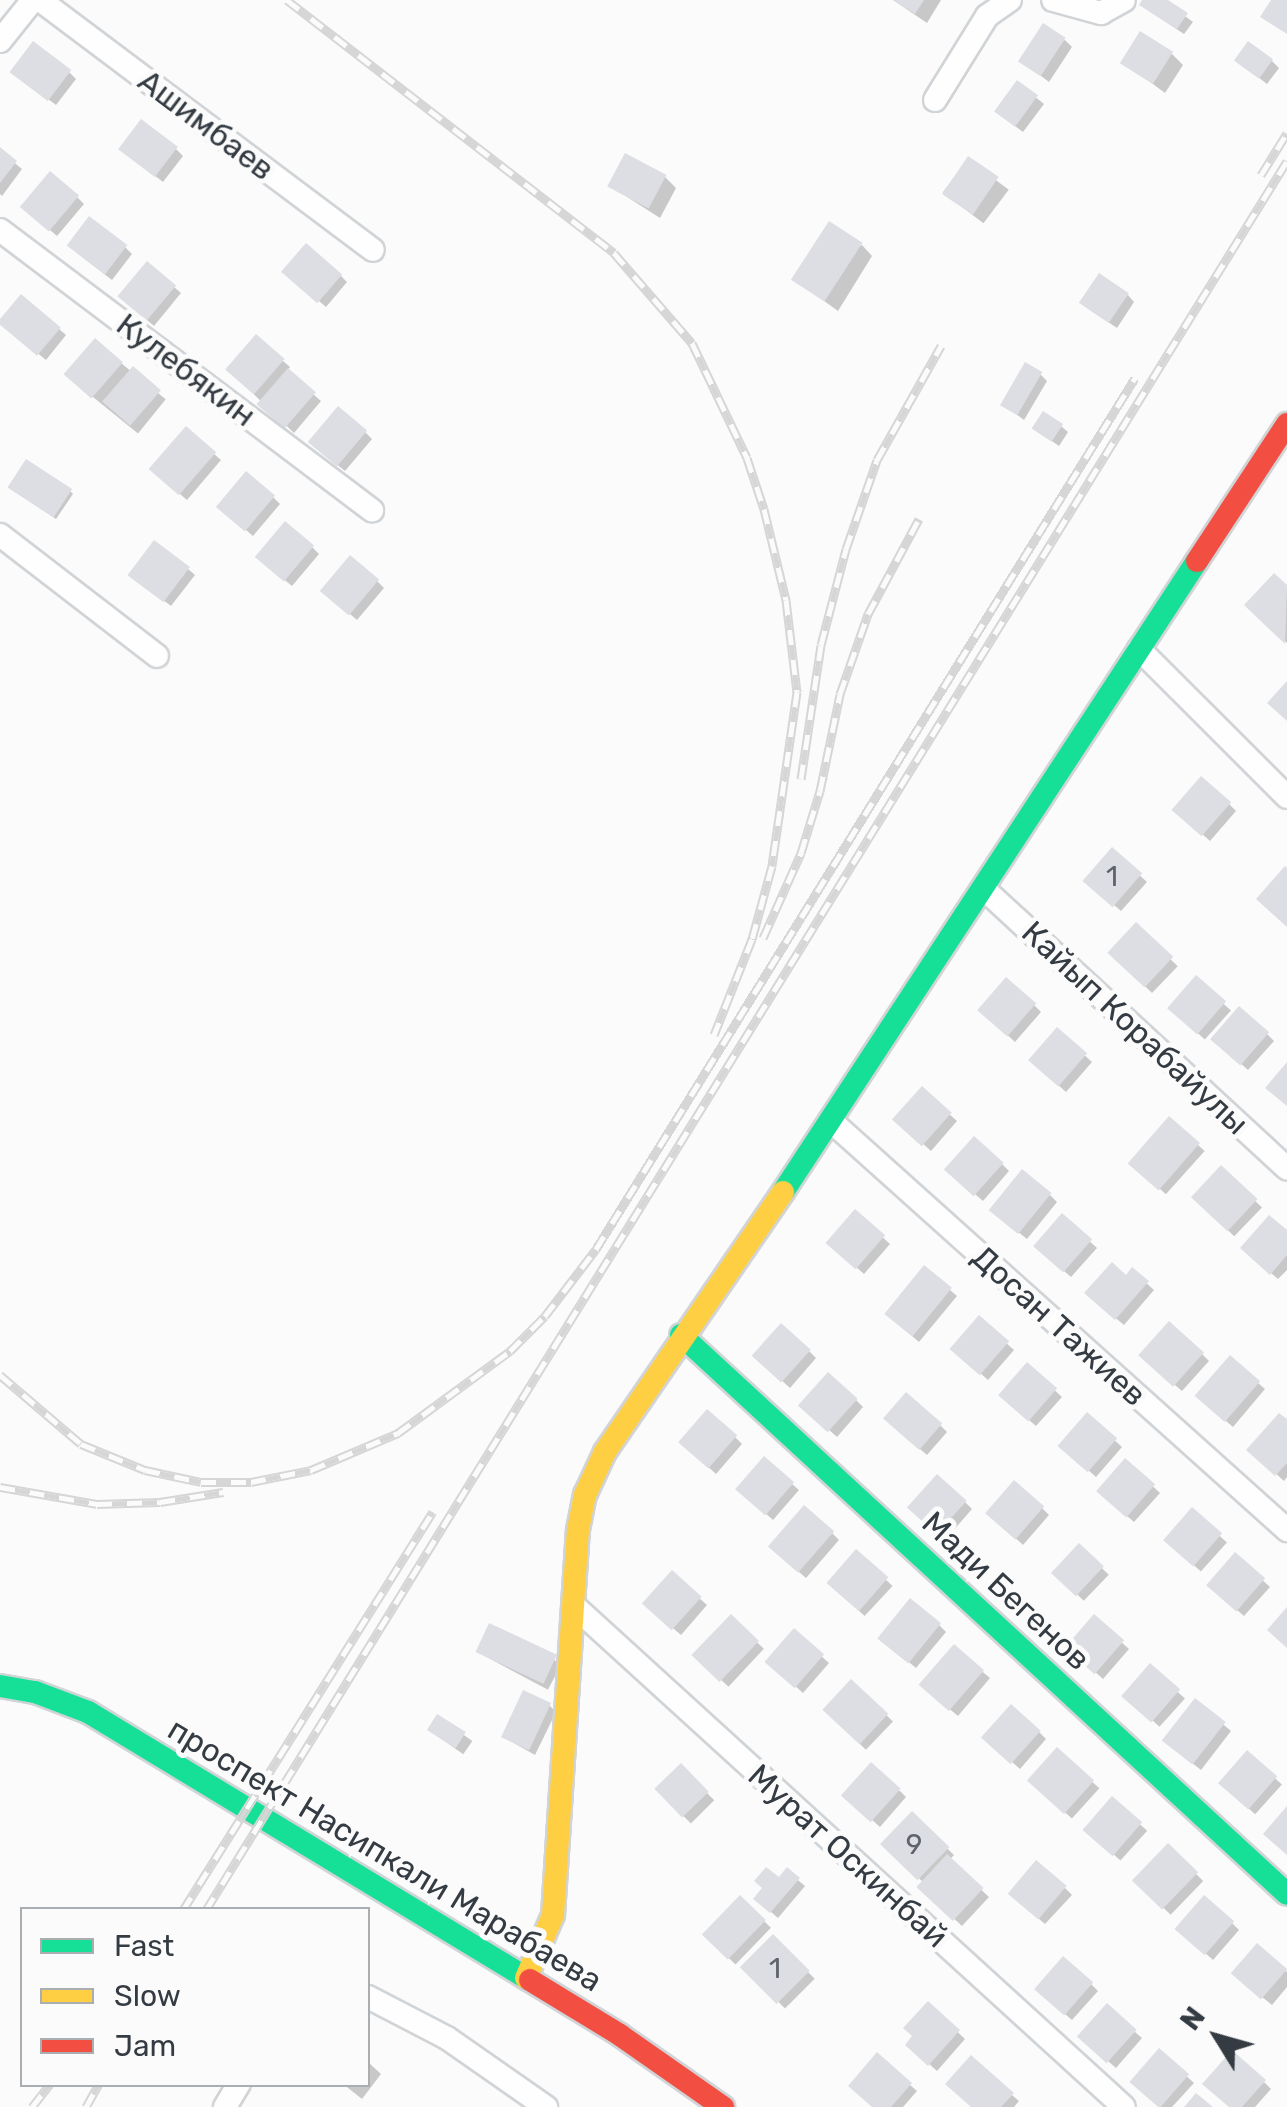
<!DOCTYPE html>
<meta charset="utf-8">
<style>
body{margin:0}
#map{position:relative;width:1287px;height:2107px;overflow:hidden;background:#fbfbfb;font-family:Rubik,sans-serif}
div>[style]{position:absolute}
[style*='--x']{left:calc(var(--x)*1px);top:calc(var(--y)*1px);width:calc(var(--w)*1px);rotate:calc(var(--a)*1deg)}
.shadow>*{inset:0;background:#0003;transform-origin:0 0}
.building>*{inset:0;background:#dddee3;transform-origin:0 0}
.roads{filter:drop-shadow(2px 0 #d1d4d7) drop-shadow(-2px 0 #d1d4d7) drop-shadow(0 2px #d1d4d7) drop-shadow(0 -2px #d1d4d7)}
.street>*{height:22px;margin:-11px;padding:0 11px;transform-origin:11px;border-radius:11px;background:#fefefe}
.fast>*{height:22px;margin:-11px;padding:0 11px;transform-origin:11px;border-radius:11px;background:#16e098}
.slow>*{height:22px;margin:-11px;padding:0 11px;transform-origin:11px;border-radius:11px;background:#ffcf43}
.jam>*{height:22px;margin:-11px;padding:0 11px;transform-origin:11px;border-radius:11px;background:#f24e42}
.rail>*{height:9px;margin-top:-4.5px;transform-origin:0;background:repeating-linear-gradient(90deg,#fbfbfb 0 15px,#d6d6d6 0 30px);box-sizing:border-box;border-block:2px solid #d6d6d6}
span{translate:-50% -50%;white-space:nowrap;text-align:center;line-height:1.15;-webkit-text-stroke:10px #fbfbfb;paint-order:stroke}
.number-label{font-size:28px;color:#5e646a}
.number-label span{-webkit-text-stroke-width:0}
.street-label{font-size:32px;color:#343b42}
.legend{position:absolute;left:20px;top:1907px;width:350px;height:180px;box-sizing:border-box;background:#fbfbfb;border:2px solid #abaeb1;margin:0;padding:12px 18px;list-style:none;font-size:30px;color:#343b42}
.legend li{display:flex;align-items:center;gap:20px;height:50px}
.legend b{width:50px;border:2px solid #abaeb1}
.north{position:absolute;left:1167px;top:1987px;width:100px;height:100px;-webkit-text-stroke:8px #fbfbfb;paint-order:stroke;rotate:307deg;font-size:28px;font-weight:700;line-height:40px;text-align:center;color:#343b42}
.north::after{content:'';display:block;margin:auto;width:35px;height:45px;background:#343b42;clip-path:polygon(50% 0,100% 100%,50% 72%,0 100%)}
</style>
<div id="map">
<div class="shadow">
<i style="clip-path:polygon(893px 0,941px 0,927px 23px)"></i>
<i style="clip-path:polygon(1145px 0,1163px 0,1193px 22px,1184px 34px,1149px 11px,1142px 5px)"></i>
<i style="clip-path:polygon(1065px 40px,1072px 47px,1049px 82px,1020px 60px)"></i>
<i style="clip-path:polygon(1172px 54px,1183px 65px,1165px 93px,1123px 62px)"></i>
<i style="clip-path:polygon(1237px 61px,1272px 61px,1279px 68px,1267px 84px)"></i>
<i style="clip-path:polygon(69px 72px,76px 79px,56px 105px,20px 78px)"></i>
<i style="clip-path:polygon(1018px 83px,1044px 104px,1023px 132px,1004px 118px)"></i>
<i style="clip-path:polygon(176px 149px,183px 156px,163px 182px,128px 155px)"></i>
<i style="clip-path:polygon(0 151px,22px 169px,2px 196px,0 194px)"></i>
<i style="left:968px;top:159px;width:51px;height:42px;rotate:37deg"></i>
<i style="clip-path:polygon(665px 177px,676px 188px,660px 218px,610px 186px)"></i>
<i style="clip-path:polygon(77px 197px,84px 204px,57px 236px,30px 213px)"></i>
<i style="clip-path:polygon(862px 245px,872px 256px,838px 311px,795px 280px)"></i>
<i style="clip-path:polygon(125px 247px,132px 254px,112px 280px,77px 253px)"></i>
<i style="clip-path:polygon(340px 275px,347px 282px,326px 307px,292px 278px)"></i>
<i style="clip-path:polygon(174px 287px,181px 293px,154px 326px,127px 303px)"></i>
<i style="clip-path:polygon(1128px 295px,1134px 302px,1117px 328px,1089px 309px)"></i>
<i style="clip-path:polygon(8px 329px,59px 329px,66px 335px,46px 360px)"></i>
<i style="left:95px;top:342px;width:91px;height:44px;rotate:39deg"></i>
<i style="clip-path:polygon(283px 361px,290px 367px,287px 371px,321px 401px,294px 433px,236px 377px)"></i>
<i style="clip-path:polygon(1040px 374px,1047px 381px,1024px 420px,1003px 404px)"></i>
<i style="clip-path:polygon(1061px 426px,1068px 432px,1059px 446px,1042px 434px)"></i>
<i style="clip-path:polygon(365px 432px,372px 439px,345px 471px,318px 449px)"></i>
<i style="clip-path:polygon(214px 454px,221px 460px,187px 500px,160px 477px)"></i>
<i style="clip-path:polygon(13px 490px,70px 491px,73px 494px,56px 519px)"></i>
<i style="clip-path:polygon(273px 497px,280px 504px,253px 536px,226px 513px)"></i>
<i style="clip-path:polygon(312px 547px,319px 554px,292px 586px,265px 564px)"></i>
<i style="clip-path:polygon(188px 569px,195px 575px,171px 606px,138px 581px)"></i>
<i style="clip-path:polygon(1274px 576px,1287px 588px,1287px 643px,1247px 605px)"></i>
<i style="clip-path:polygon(377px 581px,384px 588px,357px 620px,330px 597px)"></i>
<i style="clip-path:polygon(1229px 804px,1236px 811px,1210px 841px,1182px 816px)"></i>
<i style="clip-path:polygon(1112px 850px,1147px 882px,1121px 911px,1093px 887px)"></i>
<i style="left:1136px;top:926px;width:58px;height:37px;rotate:44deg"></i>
<i style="left:1196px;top:979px;width:47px;height:39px;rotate:42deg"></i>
<i style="clip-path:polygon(1034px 1005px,1041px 1012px,1015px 1042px,980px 1010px)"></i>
<i style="clip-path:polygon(1058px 1031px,1092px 1062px,1066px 1092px,1038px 1067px)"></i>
<i style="clip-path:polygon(1267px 1034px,1274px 1041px,1248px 1070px,1213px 1039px)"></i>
<i style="clip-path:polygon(922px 1090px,957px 1121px,931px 1151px,903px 1126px)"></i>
<i style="left:1169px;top:1119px;width:48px;height:58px;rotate:42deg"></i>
<i style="clip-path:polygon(1002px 1164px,1009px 1171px,983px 1201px,955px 1177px)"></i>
<i style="left:1221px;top:1168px;width:57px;height:40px;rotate:44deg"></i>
<i style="clip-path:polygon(1050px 1195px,1057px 1202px,1027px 1239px,999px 1217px)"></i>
<i style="clip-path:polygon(856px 1213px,890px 1244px,864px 1274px,836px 1249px)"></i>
<i style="clip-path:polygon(1062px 1216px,1097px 1248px,1071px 1277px,1043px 1253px)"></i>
<i style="clip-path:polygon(1287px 1234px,1287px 1270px,1278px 1279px,1250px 1255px)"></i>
<i style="clip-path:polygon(1133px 1271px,1154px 1290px,1124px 1325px,1094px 1300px)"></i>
<i style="clip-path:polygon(950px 1290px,957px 1296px,919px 1342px,893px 1320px)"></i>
<i style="clip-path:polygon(979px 1319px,1014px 1350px,988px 1380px,960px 1355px)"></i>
<i style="clip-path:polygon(809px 1351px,816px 1358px,790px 1388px,755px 1356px)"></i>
<i style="clip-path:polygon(1202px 1354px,1209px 1361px,1182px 1391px,1149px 1363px)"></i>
<i style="clip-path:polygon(1027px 1365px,1062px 1397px,1036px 1426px,1008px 1402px)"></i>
<i style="clip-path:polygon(1258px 1383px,1265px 1389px,1233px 1427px,1205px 1403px)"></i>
<i style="clip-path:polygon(856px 1400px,863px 1407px,837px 1437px,802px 1406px)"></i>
<i style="clip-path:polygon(1087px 1415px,1122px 1447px,1096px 1477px,1068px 1452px)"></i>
<i style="clip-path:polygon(1287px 1423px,1287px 1477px,1284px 1481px,1250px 1450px)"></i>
<i style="clip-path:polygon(940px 1425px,947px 1432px,927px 1455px,893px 1426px)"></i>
<i style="clip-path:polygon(735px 1437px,742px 1444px,716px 1474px,681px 1442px)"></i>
<i style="clip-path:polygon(1126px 1461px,1160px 1493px,1134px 1522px,1106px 1498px)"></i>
<i style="clip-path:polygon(792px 1484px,799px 1490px,773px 1520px,738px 1489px)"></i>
<i style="clip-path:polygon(965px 1502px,972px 1509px,946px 1539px,912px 1508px)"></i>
<i style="clip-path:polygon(1042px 1508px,1049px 1515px,1023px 1545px,988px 1513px)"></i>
<i style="left:1192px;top:1511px;width:47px;height:39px;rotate:42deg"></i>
<i style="clip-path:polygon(832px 1533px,839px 1540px,806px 1578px,778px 1554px)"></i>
<i style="left:1080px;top:1547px;width:40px;height:36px;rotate:44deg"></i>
<i style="left:856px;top:1552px;width:50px;height:41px;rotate:43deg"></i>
<i style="clip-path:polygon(1235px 1555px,1270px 1587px,1244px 1616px,1216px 1592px)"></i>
<i style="clip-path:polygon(672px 1574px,707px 1605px,681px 1635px,653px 1611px)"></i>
<i style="left:731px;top:1618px;width:45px;height:52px;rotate:43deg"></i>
<i style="clip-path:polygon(1094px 1618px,1129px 1649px,1103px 1679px,1075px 1654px)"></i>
<i style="clip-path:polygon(939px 1625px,946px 1632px,916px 1668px,887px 1644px)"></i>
<i style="left:490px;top:1626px;width:81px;height:29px;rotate:28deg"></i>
<i style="clip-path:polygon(794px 1632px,829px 1663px,803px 1693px,775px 1668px)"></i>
<i style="clip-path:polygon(954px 1648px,990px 1678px,958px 1716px,930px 1693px)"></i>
<i style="left:1150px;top:1667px;width:47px;height:38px;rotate:42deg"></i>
<i style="left:852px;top:1682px;width:57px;height:39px;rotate:44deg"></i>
<i style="clip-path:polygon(1196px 1701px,1231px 1731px,1201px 1770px,1172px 1747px)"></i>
<i style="clip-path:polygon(549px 1705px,556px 1712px,535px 1755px,503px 1737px)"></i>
<i style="left:438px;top:1717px;width:42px;height:16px;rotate:35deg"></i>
<i style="clip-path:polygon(1039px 1732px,1046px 1739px,1020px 1769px,985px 1738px)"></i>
<i style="left:1057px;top:1750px;width:57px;height:41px;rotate:42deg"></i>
<i style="left:1247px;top:1753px;width:47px;height:40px;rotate:42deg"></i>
<i style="left:681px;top:1767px;width:47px;height:33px;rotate:45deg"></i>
<i style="clip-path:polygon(900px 1791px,906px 1797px,880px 1827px,845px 1796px)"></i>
<i style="left:1113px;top:1800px;width:46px;height:40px;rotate:42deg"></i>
<i style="clip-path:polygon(912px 1814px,954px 1855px,949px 1860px,989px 1897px,962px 1926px,920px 1887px,924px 1883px,883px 1844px)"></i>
<i style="left:1168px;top:1847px;width:49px;height:47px;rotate:44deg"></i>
<i style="clip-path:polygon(787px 1871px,805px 1886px,778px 1918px,763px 1905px)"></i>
<i style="clip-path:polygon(1065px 1888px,1072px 1895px,1045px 1924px,1017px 1900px)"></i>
<i style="left:740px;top:1898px;width:43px;height:51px;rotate:44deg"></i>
<i style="clip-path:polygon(1232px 1923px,1239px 1930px,1213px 1960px,1185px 1935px)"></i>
<i style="left:773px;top:1937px;width:59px;height:42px;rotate:45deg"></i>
<i style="clip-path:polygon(1257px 1946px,1287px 1972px,1287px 1987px,1272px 2005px,1241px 1980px)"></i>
<i style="clip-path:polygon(1091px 1984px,1098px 1991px,1072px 2020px,1044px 1996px)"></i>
<i style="clip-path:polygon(928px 2004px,965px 2039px,937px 2071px,908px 2045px)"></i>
<i style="clip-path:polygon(1135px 2032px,1142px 2038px,1116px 2068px,1087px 2043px)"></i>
<i style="clip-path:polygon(1159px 2051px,1194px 2083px,1172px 2107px,1161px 2107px,1133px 2081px)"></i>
<i style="clip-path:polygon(877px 2056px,917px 2091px,903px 2107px,874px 2107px)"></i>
<i style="clip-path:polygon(368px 2062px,381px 2074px,362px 2099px,343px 2084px,368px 2084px)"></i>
<i style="clip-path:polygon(1264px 2082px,1271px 2089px,1255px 2107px,1231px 2107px)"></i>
<i style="clip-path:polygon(1012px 2095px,1019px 2101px,1014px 2107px,974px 2107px)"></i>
</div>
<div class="building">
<i style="clip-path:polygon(893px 0,924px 0,915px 14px)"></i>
<i style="clip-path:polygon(1142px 0,1168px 0,1188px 13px,1177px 29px,1139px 5px)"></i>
<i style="clip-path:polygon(1271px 0,1287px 0,1287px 34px,1260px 17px)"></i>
<i style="left:1043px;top:23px;width:27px;height:46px;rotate:33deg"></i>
<i style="left:1140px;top:31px;width:39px;height:38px;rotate:32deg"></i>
<i style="left:33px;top:41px;width:48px;height:39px;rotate:37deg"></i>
<i style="left:1248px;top:41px;width:31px;height:24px;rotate:36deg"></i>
<i style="left:1017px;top:80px;width:26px;height:39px;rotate:36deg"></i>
<i style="left:141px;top:119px;width:46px;height:38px;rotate:37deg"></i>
<i style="clip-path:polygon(0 147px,17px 161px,0 183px)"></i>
<i style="left:625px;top:153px;width:47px;height:38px;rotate:28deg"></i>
<i style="left:968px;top:156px;width:37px;height:46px;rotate:34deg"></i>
<i style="left:50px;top:171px;width:38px;height:47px;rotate:40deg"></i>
<i style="left:89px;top:216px;width:48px;height:37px;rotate:37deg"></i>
<i style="left:829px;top:221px;width:40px;height:70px;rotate:33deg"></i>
<i style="left:306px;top:243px;width:48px;height:38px;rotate:41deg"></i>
<i style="left:147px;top:261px;width:38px;height:46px;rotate:40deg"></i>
<i style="left:1099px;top:273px;width:36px;height:36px;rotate:34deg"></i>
<i style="left:21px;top:294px;width:52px;height:37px;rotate:40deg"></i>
<i style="left:256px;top:334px;width:38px;height:47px;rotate:41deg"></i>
<i style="left:95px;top:338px;width:37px;height:48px;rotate:41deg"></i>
<i style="left:1025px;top:362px;width:20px;height:50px;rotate:30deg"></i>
<i style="left:133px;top:366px;width:37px;height:47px;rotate:41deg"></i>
<i style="left:288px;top:368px;width:37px;height:48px;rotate:41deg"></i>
<i style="left:338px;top:406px;width:38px;height:47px;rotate:40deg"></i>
<i style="left:1043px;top:411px;width:24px;height:21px;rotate:33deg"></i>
<i style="left:186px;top:426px;width:40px;height:57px;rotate:41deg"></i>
<i style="left:26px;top:459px;width:55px;height:34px;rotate:33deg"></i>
<i style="left:246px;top:471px;width:38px;height:47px;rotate:40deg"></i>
<i style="left:285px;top:521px;width:38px;height:47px;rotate:40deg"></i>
<i style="left:154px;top:540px;width:45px;height:44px;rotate:37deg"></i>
<i style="left:350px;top:555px;width:38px;height:47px;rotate:40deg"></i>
<i style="clip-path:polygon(1274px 573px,1287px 585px,1285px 644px,1244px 605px)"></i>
<i style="clip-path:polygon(1287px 681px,1287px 721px,1267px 703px)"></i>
<i style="left:1201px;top:776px;width:40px;height:45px;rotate:41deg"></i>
<i style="left:1112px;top:847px;width:40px;height:45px;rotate:41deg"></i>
<i style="clip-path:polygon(1285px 866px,1287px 868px,1287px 927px,1256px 899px)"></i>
<i style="left:1136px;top:922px;width:51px;height:42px;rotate:43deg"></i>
<i style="left:1196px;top:975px;width:40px;height:44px;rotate:41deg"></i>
<i style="left:1006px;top:977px;width:40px;height:44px;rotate:41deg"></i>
<i style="left:1239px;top:1006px;width:40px;height:44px;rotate:41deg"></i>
<i style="left:1057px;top:1027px;width:40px;height:44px;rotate:41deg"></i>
<i style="clip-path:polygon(1287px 1062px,1287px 1106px,1265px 1088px)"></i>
<i style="left:922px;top:1086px;width:40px;height:45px;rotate:42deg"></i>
<i style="left:1169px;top:1116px;width:41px;height:63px;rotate:41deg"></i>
<i style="left:974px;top:1136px;width:40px;height:45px;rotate:42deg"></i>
<i style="left:1221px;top:1165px;width:50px;height:44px;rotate:43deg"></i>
<i style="left:1022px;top:1169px;width:38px;height:53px;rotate:39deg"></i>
<i style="left:855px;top:1209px;width:40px;height:45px;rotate:41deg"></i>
<i style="left:1062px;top:1213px;width:40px;height:44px;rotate:41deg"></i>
<i style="clip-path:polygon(1269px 1215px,1287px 1230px,1287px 1255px,1270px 1275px,1240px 1248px)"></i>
<i style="clip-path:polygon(1112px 1262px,1126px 1275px,1132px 1267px,1149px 1281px,1115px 1320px,1084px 1293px)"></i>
<i style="left:924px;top:1265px;width:36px;height:63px;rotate:39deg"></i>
<i style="left:979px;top:1315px;width:40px;height:45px;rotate:41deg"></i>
<i style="left:1169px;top:1321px;width:47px;height:46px;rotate:42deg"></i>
<i style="left:781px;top:1323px;width:40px;height:44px;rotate:42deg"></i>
<i style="left:1230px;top:1355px;width:40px;height:54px;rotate:41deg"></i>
<i style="left:1027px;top:1362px;width:40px;height:44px;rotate:41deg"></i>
<i style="left:828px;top:1372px;width:40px;height:45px;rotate:42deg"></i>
<i style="left:906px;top:1392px;width:48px;height:35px;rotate:41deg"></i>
<i style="left:707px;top:1409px;width:40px;height:44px;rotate:41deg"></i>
<i style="left:1087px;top:1412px;width:40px;height:45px;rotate:41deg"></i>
<i style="clip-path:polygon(1279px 1413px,1287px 1419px,1287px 1463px,1275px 1476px,1246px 1450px)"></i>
<i style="left:764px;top:1456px;width:40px;height:44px;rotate:41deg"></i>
<i style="left:1125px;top:1458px;width:40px;height:44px;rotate:41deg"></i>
<i style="left:937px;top:1474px;width:40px;height:45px;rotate:42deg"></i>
<i style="left:1014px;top:1480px;width:40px;height:44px;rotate:41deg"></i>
<i style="left:804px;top:1505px;width:40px;height:55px;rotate:41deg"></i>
<i style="left:1192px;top:1507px;width:40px;height:44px;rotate:41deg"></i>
<i style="left:1079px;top:1543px;width:34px;height:41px;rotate:43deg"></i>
<i style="left:856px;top:1549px;width:43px;height:45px;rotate:41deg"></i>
<i style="left:1235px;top:1552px;width:40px;height:44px;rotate:41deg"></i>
<i style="left:672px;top:1570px;width:40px;height:45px;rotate:42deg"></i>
<i style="left:910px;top:1598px;width:40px;height:52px;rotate:39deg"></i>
<i style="clip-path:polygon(1287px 1607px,1287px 1648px,1267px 1630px)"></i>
<i style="left:731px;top:1614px;width:39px;height:57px;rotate:44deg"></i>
<i style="left:1094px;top:1614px;width:40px;height:45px;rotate:41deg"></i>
<i style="left:489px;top:1623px;width:75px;height:32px;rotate:25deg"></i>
<i style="left:794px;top:1628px;width:40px;height:45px;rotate:41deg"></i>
<i style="left:954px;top:1644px;width:40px;height:54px;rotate:41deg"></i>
<i style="left:1150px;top:1663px;width:40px;height:44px;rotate:41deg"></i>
<i style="left:851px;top:1679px;width:51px;height:42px;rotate:43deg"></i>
<i style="left:523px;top:1690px;width:31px;height:52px;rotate:25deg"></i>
<i style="left:1195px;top:1698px;width:39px;height:54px;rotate:38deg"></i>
<i style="left:1011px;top:1704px;width:40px;height:45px;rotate:42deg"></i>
<i style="left:437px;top:1714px;width:34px;height:19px;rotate:32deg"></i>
<i style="left:1057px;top:1747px;width:50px;height:45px;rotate:42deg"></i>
<i style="left:1247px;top:1750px;width:40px;height:44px;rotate:41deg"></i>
<i style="left:871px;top:1762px;width:40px;height:45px;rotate:42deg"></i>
<i style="left:681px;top:1763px;width:40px;height:37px;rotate:46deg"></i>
<i style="left:1112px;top:1796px;width:40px;height:45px;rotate:41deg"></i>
<i style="clip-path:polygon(1287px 1806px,1287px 1855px,1263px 1834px)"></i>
<i style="left:912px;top:1811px;width:52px;height:46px;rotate:44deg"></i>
<i style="left:1168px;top:1843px;width:42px;height:52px;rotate:44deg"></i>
<i style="left:947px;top:1854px;width:50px;height:45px;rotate:43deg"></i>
<i style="left:1036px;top:1860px;width:40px;height:44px;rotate:40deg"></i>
<i style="clip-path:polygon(766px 1867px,779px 1877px,787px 1867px,800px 1878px,770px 1913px,753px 1899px,762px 1888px,754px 1881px)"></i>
<i style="left:740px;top:1895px;width:36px;height:55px;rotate:44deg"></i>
<i style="left:1204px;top:1895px;width:40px;height:45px;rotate:41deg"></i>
<i style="left:773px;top:1934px;width:52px;height:47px;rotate:45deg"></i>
<i style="left:1257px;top:1943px;width:40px;height:40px;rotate:41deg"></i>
<i style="left:1063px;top:1956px;width:40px;height:44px;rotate:41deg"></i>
<i style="clip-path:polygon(928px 2001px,960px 2030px,928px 2066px,905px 2045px,912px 2036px,903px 2028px)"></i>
<i style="left:1107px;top:2003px;width:40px;height:45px;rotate:42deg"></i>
<i style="left:1159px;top:2048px;width:40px;height:45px;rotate:41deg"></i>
<i style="clip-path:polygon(1232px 2050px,1266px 2080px,1242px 2107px,1229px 2107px,1202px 2084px)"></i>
<i style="clip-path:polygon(877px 2052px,912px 2083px,891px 2107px,872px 2107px,848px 2086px)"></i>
<i style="clip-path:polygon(971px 2055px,1014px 2093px,1001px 2107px,971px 2107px,945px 2084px)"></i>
<i style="clip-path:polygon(1196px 2093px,1213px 2107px,1184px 2107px)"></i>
</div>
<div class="roads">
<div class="street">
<i style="--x:40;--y:0;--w:416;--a:36.9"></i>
<i style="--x:1053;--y:0;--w:50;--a:15.2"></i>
<i style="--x:1101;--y:13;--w:26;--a:-29"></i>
<i style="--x:0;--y:41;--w:53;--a:-51.2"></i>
<i style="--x:935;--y:100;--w:99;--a:-58.2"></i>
<i style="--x:987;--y:16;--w:28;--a:-35"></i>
<i style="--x:0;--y:230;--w:466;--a:37"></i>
<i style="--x:0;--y:535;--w:198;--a:37.6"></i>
<i style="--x:1139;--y:649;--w:209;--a:45"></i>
<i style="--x:983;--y:888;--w:414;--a:42.7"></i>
<i style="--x:831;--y:1121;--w:613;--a:41.89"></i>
<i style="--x:573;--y:1605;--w:745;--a:42.34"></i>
<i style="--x:368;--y:1997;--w:89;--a:27.4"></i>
<i style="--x:447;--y:2038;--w:121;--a:34.9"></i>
<i style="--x:225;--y:2107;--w:27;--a:-59"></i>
</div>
<div class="fast">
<i style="--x:783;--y:1192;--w:755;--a:-56.73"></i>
<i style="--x:681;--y:1335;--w:824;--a:42.69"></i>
<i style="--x:0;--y:1686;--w:36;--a:10"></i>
<i style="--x:35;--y:1692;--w:57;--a:20.7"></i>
<i style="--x:88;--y:1712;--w:517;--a:31.23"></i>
</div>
<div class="slow">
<i style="--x:526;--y:1978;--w:69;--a:-66.8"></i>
<i style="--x:553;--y:1915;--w:386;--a:-86.3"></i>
<i style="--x:578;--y:1530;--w:36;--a:-79"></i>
<i style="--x:585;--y:1495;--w:47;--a:-65.1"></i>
<i style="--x:605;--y:1452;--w:315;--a:-55.6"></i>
</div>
<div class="jam">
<i style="--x:1197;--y:561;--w:164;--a:-56.7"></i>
<i style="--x:530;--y:1980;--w:105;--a:31.4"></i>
<i style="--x:620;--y:2035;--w:126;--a:35"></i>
</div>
</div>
<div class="rail">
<i style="--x:287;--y:0;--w:413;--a:37.7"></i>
<i style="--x:614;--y:253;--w:119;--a:49.1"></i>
<i style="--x:692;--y:343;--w:127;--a:64.4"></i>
<i style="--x:747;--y:458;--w:54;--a:71.6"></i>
<i style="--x:764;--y:509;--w:94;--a:76.4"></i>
<i style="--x:786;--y:600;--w:93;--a:83.2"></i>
<i style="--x:797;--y:692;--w:176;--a:98.2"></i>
<i style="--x:772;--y:866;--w:76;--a:105.3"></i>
<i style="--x:752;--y:939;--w:103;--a:111.6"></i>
<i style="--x:1261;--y:175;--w:49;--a:-58.2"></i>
<i style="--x:801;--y:779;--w:135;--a:-81.5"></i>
<i style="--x:821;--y:645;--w:99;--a:-75.4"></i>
<i style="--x:846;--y:549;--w:94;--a:-70.8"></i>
<i style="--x:877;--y:460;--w:131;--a:-60.7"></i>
<i style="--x:763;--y:938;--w:93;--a:-65.9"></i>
<i style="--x:801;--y:853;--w:65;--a:-73"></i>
<i style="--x:820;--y:791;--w:99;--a:-78.3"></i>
<i style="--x:840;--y:694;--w:85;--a:-70.7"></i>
<i style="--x:868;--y:614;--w:108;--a:-61.8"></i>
<i style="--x:0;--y:1375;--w:106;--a:40.4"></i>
<i style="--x:81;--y:1444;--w:69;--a:22.1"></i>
<i style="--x:145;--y:1470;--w:57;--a:12.1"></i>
<i style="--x:201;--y:1482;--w:50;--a:0"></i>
<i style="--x:251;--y:1482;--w:61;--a:-11.3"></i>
<i style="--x:311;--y:1470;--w:95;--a:-23"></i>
<i style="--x:398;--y:1433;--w:139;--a:-36.2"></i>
<i style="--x:510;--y:1351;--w:49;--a:-45"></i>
<i style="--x:545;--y:1316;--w:84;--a:-52.7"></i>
<i style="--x:596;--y:1249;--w:1024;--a:-58.25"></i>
<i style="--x:0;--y:1487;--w:98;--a:9.9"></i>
<i style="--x:97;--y:1504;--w:63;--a:-1.8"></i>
<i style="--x:160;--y:1502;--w:64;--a:-9"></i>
<i style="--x:183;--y:1910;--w:470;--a:-57.9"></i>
<i style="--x:206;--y:1910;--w:2056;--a:-58.28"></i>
<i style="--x:32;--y:2107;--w:29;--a:-52"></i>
<i style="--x:86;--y:2107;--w:26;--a:-61"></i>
</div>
<div class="number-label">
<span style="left:1112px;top:877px">1</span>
<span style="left:914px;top:1845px">9</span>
<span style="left:775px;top:1969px">1</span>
</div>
<div class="street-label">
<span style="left:206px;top:125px;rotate:37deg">Ашимбаев</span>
<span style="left:186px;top:370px;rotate:37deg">Кулебякин</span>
<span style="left:1135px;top:1028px;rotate:43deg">Кайып Корабайулы</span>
<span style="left:1059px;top:1326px;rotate:42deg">Досан Тажиев</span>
<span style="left:1006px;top:1591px;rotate:43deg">Мади Бегенов</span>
<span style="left:385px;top:1855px;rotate:31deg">проспект Насипкали Марабаева</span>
<span style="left:848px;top:1856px;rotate:42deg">Мурат Оскинбай</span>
</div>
<ul class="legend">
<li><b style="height:12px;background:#16e098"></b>Fast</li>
<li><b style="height:12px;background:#ffcf43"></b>Slow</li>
<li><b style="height:12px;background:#f24e42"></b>Jam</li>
</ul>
<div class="north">N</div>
</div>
